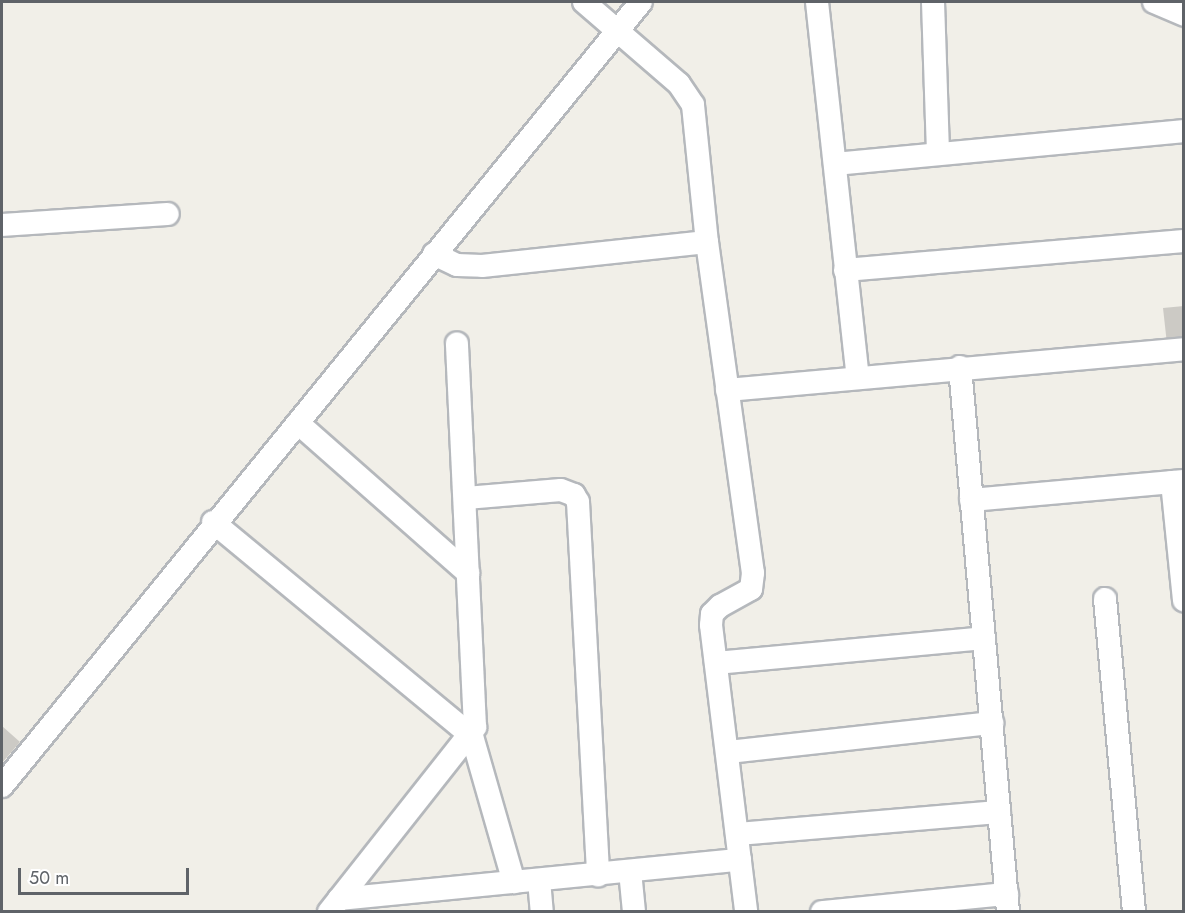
<!DOCTYPE html>
<style>
body{margin:0}
#map{position:relative;width:1185px;height:913px;overflow:hidden;background:#f1efe8;font-family:Jost,sans-serif}
div>[style]{position:absolute}
[style*='--x']{left:calc(var(--x)*1px);top:calc(var(--y)*1px);width:calc(var(--w)*1px);rotate:calc(var(--a)*1deg)}
.building>*{inset:0;background:#cccac5}
.roads{filter:drop-shadow(2px 0 #b5b8bc) drop-shadow(-2px 0 #b5b8bc) drop-shadow(0 2px #b5b8bc) drop-shadow(0 -2px #b5b8bc)}
.minor>*{height:22px;margin:-11px;padding:0 11px;transform-origin:11px;border-radius:11px;background:#fff}
span{translate:-50% -50%;white-space:nowrap;text-align:center;line-height:1.15;-webkit-text-stroke:5px #fff;paint-order:stroke}
.frame{position:absolute;inset:0;border:3px solid #5f6368;pointer-events:none}
.scale{position:absolute;left:18px;top:868px;width:171px;height:27px;box-sizing:border-box;border:3px solid #5f6368;border-top:0;padding-left:8px;font-size:18px;line-height:21px;white-space:nowrap;color:#5f6368;-webkit-text-stroke:4px #fff;paint-order:stroke}
</style>
<div id="map">
<div class="building">
<i style="clip-path:polygon(1184px 306px,1184px 342px,1167px 344px,1163px 308px)"></i>
<i style="clip-path:polygon(2px 726px,20px 742px,2px 763px)"></i>
</div>
<div class="roads">
<div class="minor">
<i style="--x:584;--y:2;--w:125;--a:40.8"></i>
<i style="--x:679;--y:84;--w:25;--a:56"></i>
<i style="--x:693;--y:105;--w:138;--a:84.2"></i>
<i style="--x:707;--y:242;--w:334;--a:82.1"></i>
<i style="--x:753;--y:573;--w:16;--a:97"></i>
<i style="--x:751;--y:589;--w:35;--a:151"></i>
<i style="--x:720;--y:606;--w:11;--a:135"></i>
<i style="--x:712;--y:614;--w:11;--a:95"></i>
<i style="--x:711;--y:625;--w:289;--a:83"></i>
<i style="--x:817;--y:2;--w:377;--a:83.8"></i>
<i style="--x:933;--y:2;--w:150;--a:88.1"></i>
<i style="--x:1154;--y:2;--w:33;--a:23"></i>
<i style="--x:835;--y:164;--w:351;--a:-5.4"></i>
<i style="--x:2;--y:225;--w:166;--a:-3.8"></i>
<i style="--x:434;--y:254;--w:25;--a:26"></i>
<i style="--x:457;--y:265;--w:25;--a:2"></i>
<i style="--x:482;--y:266;--w:226;--a:-6.1"></i>
<i style="--x:845;--y:270;--w:340;--a:-4.9"></i>
<i style="--x:960;--y:367;--w:547;--a:84.97"></i>
<i style="--x:727;--y:390;--w:459;--a:-5.1"></i>
<i style="--x:298;--y:423;--w:227;--a:41.4"></i>
<i style="--x:1172;--y:482;--w:119;--a:84.2"></i>
<i style="--x:466;--y:498;--w:95;--a:-4.8"></i>
<i style="--x:561;--y:490;--w:14;--a:21"></i>
<i style="--x:574;--y:495;--w:8;--a:60"></i>
<i style="--x:578;--y:502;--w:374;--a:86.9"></i>
<i style="--x:971;--y:500;--w:214;--a:-5.1"></i>
<i style="--x:213;--y:522;--w:336;--a:39.6"></i>
<i style="--x:472;--y:736;--w:152;--a:74"></i>
<i style="--x:1105;--y:599;--w:314;--a:84.7"></i>
<i style="--x:716;--y:663;--w:269;--a:-5.3"></i>
<i style="--x:728;--y:752;--w:266;--a:-6.3"></i>
<i style="--x:2;--y:786;--w:1011;--a:-50.82"></i>
<i style="--x:737;--y:834;--w:263;--a:-4.8"></i>
<i style="--x:630;--y:871;--w:41;--a:84.4"></i>
<i style="--x:539;--y:880;--w:32;--a:85"></i>
<i style="--x:339;--y:899;--w:403;--a:-5.6"></i>
<i style="--x:329;--y:912;--w:236;--a:-51.7"></i>
<i style="--x:475;--y:727;--w:384;--a:-92.7"></i>
<i style="--x:822;--y:912;--w:186;--a:-5.6"></i>
</div>
</div>
<div class="frame"></div>
<div class="scale">50 m</div>
</div>
